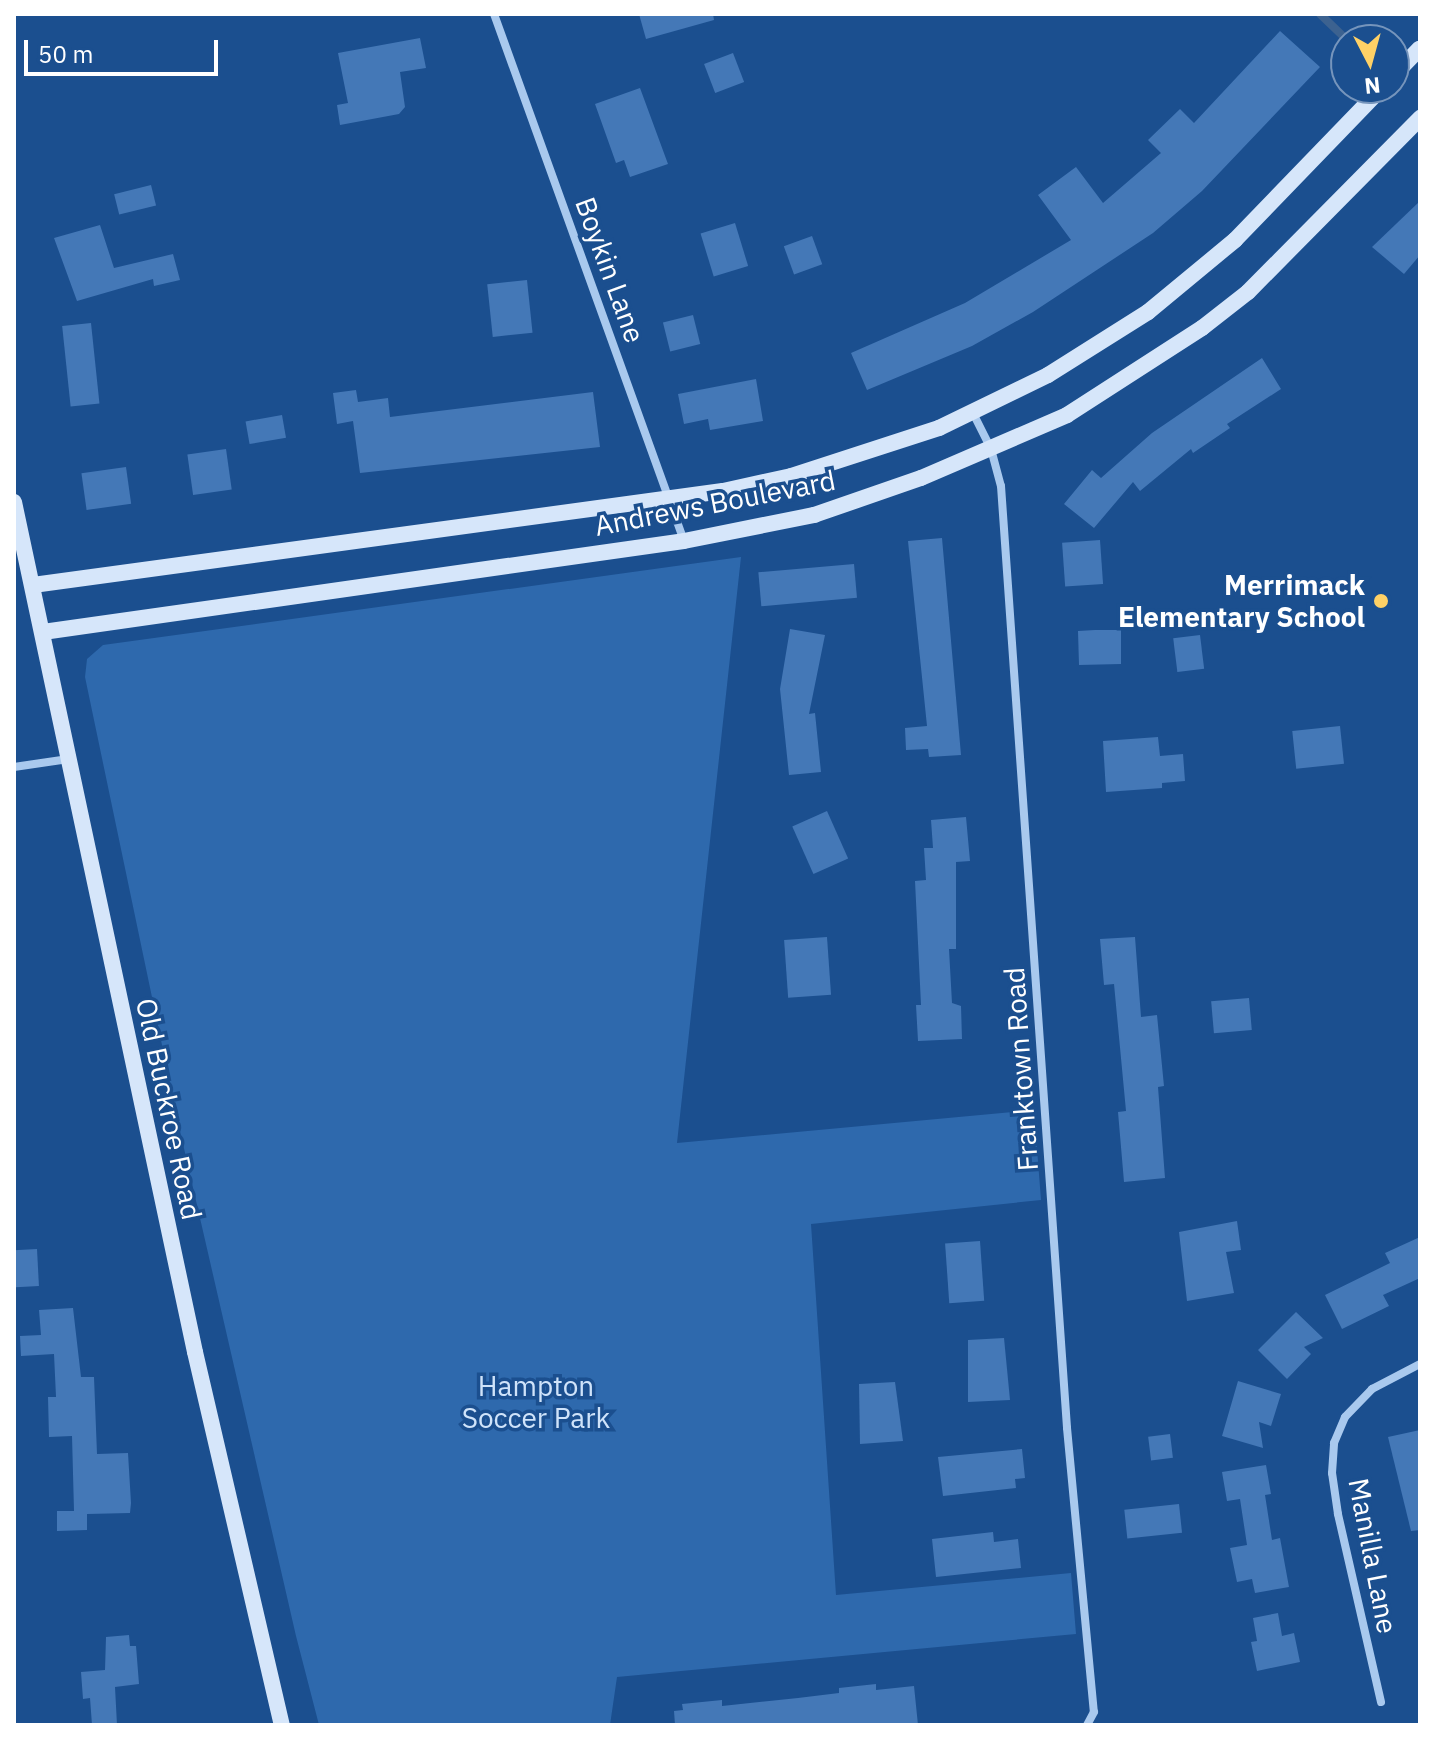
<!DOCTYPE html>
<style>
body{margin:0}
#map{position:relative;width:1434px;height:1739px;overflow:hidden;background:#1b4f8f;font-family:"IBM Plex Sans",sans-serif}
div>[style]{position:absolute}
[style*='--x']{left:calc(var(--x)*1px);top:calc(var(--y)*1px);width:calc(var(--w)*1px);rotate:calc(var(--a)*1deg)}
.green>*{inset:0;background:#2e69ad}
.stream>*{height:8px;margin:-4px;padding:0 4px;transform-origin:4px;border-radius:4px;background:#3c6290}
.building>*{inset:0;background:#4478b7;transform-origin:0 0}
.street>*{height:8px;margin:-4px;padding:0 4px;transform-origin:4px;border-radius:4px;background:#a9c9ee}
.secondary>*{height:16px;margin:-8px;padding:0 8px;transform-origin:8px;border-radius:8px;background:#d6e6fa}
.dots>*{width:22px;height:22px;translate:-50% -50%;box-sizing:border-box;border:4px solid #1b4f8f;border-radius:50%}
span{translate:-50% -50%;white-space:nowrap;text-align:center;line-height:1.15;-webkit-text-stroke:7px #1b4f8f;paint-order:stroke}
.street-label{font-size:28px;color:#fff}
.poi-label{font-size:28px;color:#fff;font-weight:700}
.right{translate:-100% -50%;text-align:right}
.park-label{font-size:28px;color:#cfe3fa}
.frame{position:absolute;inset:0;border:16px solid #fff;pointer-events:none}
.north{position:absolute;left:1330px;top:24px;width:80px;height:80px;box-sizing:border-box;background:#1b4f8f;border:2px solid #7695bc;border-radius:50%;rotate:174deg;font-size:22px;font-weight:700;line-height:32px;text-align:center;color:#fff}
.north::after{content:'';display:block;margin:auto;width:28px;height:36px;background:#ffd166;clip-path:polygon(50% 0,100% 100%,50% 72%,0 100%)}
.scale{position:absolute;left:24px;top:40px;width:194px;height:36px;box-sizing:border-box;border:4px solid #fff;border-top:0;padding-left:10px;font-size:24px;line-height:28px;white-space:nowrap;color:#fff;-webkit-text-stroke:6px #1b4f8f;paint-order:stroke}
</style>
<div id="map">
<div class="green">
<i style="clip-path:polygon(741px 557px,677px 1143px,1034px 1110px,1041px 1200px,811px 1224px,836px 1595px,1071px 1573px,1076px 1634px,617px 1677px,610px 1725px,319px 1725px,296px 1636px,180px 1131px,85px 677px,87px 659px,103px 645px)"></i>
</div>
<div class="stream">
<i style="--x:1320;--y:14;--w:32;--a:44"></i>
</div>
<div class="building">
<i style="clip-path:polygon(639px 14px,713px 14px,714px 20px,646px 39px)"></i>
<i style="clip-path:polygon(1280px 31px,1320px 67px,1202px 191px,1153px 233px,1033px 312px,972px 346px,867px 390px,851px 353px,965px 303px,1071px 240px,1038px 195px,1076px 167px,1103px 203px,1161px 153px,1148px 140px,1180px 109px,1194px 123px)"></i>
<i style="clip-path:polygon(420px 38px,426px 68px,400px 72px,405px 107px,399px 114px,340px 125px,337px 105px,348px 103px,338px 53px)"></i>
<i style="left:733px;top:53px;width:31px;height:31px;rotate:69deg"></i>
<i style="clip-path:polygon(640px 88px,668px 164px,630px 177px,624px 160px,616px 163px,595px 104px)"></i>
<i style="left:151px;top:185px;width:21px;height:38px;rotate:76deg"></i>
<i style="clip-path:polygon(1420px 201px,1420px 255px,1404px 274px,1372px 247px)"></i>
<i style="left:735px;top:223px;width:45px;height:36px;rotate:73deg"></i>
<i style="clip-path:polygon(100px 225px,114px 268px,173px 254px,180px 280px,154px 286px,153px 279px,77px 301px,54px 238px)"></i>
<i style="left:812px;top:236px;width:30px;height:30px;rotate:70deg"></i>
<i style="left:527px;top:280px;width:53px;height:40px;rotate:84deg"></i>
<i style="left:693px;top:315px;width:30px;height:31px;rotate:76deg"></i>
<i style="left:91px;top:323px;width:81px;height:29px;rotate:84deg"></i>
<i style="clip-path:polygon(1262px 358px,1281px 389px,1227px 424px,1230px 428px,1193px 453px,1191px 449px,1140px 491px,1133px 482px,1094px 528px,1064px 504px,1092px 470px,1101px 478px,1152px 433px)"></i>
<i style="clip-path:polygon(756px 379px,763px 421px,710px 430px,708px 419px,684px 424px,678px 394px)"></i>
<i style="clip-path:polygon(356px 390px,358px 402px,388px 398px,390px 417px,593px 392px,600px 447px,360px 473px,353px 421px,337px 424px,333px 393px)"></i>
<i style="left:282px;top:415px;width:23px;height:37px;rotate:80deg"></i>
<i style="left:226px;top:449px;width:41px;height:39px;rotate:82deg"></i>
<i style="left:126px;top:467px;width:37px;height:45px;rotate:82deg"></i>
<i style="clip-path:polygon(942px 538px,961px 755px,929px 757px,928px 749px,906px 750px,905px 728px,927px 726px,908px 541px)"></i>
<i style="left:1100px;top:540px;width:44px;height:38px;rotate:86deg"></i>
<i style="left:854px;top:564px;width:34px;height:96px;rotate:85deg"></i>
<i style="clip-path:polygon(790px 629px,825px 635px,809px 714px,815px 713px,821px 772px,789px 775px,780px 689px)"></i>
<i style="clip-path:polygon(1095px 630px,1121px 630px,1121px 664px,1079px 665px,1078px 631px)"></i>
<i style="left:1200px;top:635px;width:34px;height:27px;rotate:83deg"></i>
<i style="left:1340px;top:726px;width:38px;height:48px;rotate:84deg"></i>
<i style="clip-path:polygon(1158px 737px,1160px 756px,1183px 754px,1185px 781px,1162px 783px,1162px 788px,1106px 792px,1103px 741px)"></i>
<i style="left:827px;top:811px;width:52px;height:38px;rotate:66deg"></i>
<i style="clip-path:polygon(966px 817px,970px 861px,956px 862px,956px 949px,949px 949px,952px 1003px,961px 1006px,962px 1039px,918px 1041px,916px 1005px,921px 1005px,915px 881px,926px 880px,924px 848px,933px 848px,931px 820px)"></i>
<i style="left:827px;top:937px;width:58px;height:43px;rotate:86deg"></i>
<i style="clip-path:polygon(1135px 937px,1141px 1017px,1157px 1015px,1164px 1086px,1158px 1087px,1165px 1178px,1124px 1182px,1118px 1112px,1126px 1111px,1114px 984px,1104px 985px,1100px 939px)"></i>
<i style="left:1249px;top:998px;width:32px;height:38px;rotate:85deg"></i>
<i style="clip-path:polygon(1237px 1221px,1241px 1250px,1226px 1252px,1234px 1293px,1187px 1301px,1179px 1232px)"></i>
<i style="clip-path:polygon(1420px 1237px,1420px 1278px,1383px 1295px,1389px 1306px,1342px 1329px,1325px 1295px,1390px 1263px,1385px 1253px)"></i>
<i style="left:980px;top:1241px;width:60px;height:35px;rotate:86deg"></i>
<i style="left:37px;top:1249px;width:37px;height:23px;rotate:87deg"></i>
<i style="clip-path:polygon(73px 1308px,81px 1377px,94px 1377px,97px 1454px,128px 1453px,131px 1503px,130px 1513px,87px 1514px,87px 1530px,57px 1531px,57px 1511px,74px 1511px,72px 1436px,49px 1437px,48px 1397px,56px 1397px,54px 1354px,21px 1356px,20px 1336px,41px 1335px,39px 1310px)"></i>
<i style="clip-path:polygon(1296px 1312px,1323px 1338px,1304px 1347px,1311px 1354px,1287px 1379px,1258px 1350px)"></i>
<i style="clip-path:polygon(1004px 1338px,1010px 1400px,968px 1402px,968px 1340px)"></i>
<i style="clip-path:polygon(1238px 1381px,1281px 1394px,1271px 1426px,1259px 1422px,1263px 1448px,1222px 1436px)"></i>
<i style="clip-path:polygon(895px 1382px,903px 1441px,860px 1444px,859px 1384px)"></i>
<i style="clip-path:polygon(1420px 1430px,1420px 1530px,1411px 1531px,1388px 1437px)"></i>
<i style="left:1170px;top:1434px;width:24px;height:22px;rotate:83deg"></i>
<i style="clip-path:polygon(1022px 1449px,1025px 1478px,1015px 1479px,1016px 1488px,943px 1496px,938px 1457px)"></i>
<i style="clip-path:polygon(1266px 1465px,1271px 1494px,1265px 1495px,1272px 1540px,1280px 1538px,1289px 1587px,1255px 1593px,1252px 1579px,1237px 1582px,1230px 1548px,1247px 1545px,1240px 1499px,1227px 1501px,1222px 1472px)"></i>
<i style="left:1179px;top:1504px;width:29px;height:55px;rotate:84deg"></i>
<i style="clip-path:polygon(993px 1532px,994px 1542px,1018px 1539px,1021px 1568px,936px 1577px,932px 1539px)"></i>
<i style="clip-path:polygon(1278px 1613px,1282px 1636px,1294px 1633px,1300px 1662px,1257px 1671px,1251px 1642px,1257px 1641px,1253px 1618px)"></i>
<i style="clip-path:polygon(129px 1635px,130px 1646px,136px 1646px,139px 1684px,115px 1687px,117px 1725px,92px 1725px,90px 1698px,83px 1699px,81px 1672px,105px 1670px,106px 1637px)"></i>
<i style="clip-path:polygon(876px 1684px,876px 1690px,914px 1686px,918px 1725px,675px 1725px,674px 1711px,683px 1710px,682px 1704px,722px 1700px,722px 1706px,798px 1698px,839px 1693px,839px 1688px)"></i>
</div>
<div class="street">
<i style="--x:494;--y:14;--w:560;--a:70.17"></i>
<i style="--x:973;--y:413;--w:40;--a:63.4"></i>
<i style="--x:991;--y:449;--w:38;--a:75"></i>
<i style="--x:1001;--y:486;--w:944;--a:85.99"></i>
<i style="--x:1067;--y:1428;--w:285;--a:84.6"></i>
<i style="--x:1094;--y:1712;--w:15;--a:118"></i>
<i style="--x:14;--y:767;--w:55;--a:-8.4"></i>
<i style="--x:1381;--y:1702;--w:193;--a:-102.9"></i>
<i style="--x:1338;--y:1514;--w:41;--a:-98.3"></i>
<i style="--x:1332;--y:1473;--w:30;--a:-86"></i>
<i style="--x:1334;--y:1443;--w:28;--a:-67"></i>
<i style="--x:1345;--y:1417;--w:39;--a:-46"></i>
<i style="--x:1372;--y:1389;--w:54;--a:-27.5"></i>
</div>
<div class="secondary">
<i style="--x:1394;--y:75;--w:37;--a:-46"></i>
<i style="--x:14;--y:502;--w:869;--a:77.98"></i>
<i style="--x:195;--y:1352;--w:383;--a:76.9"></i>
<i style="--x:33;--y:585;--w:696;--a:-7.76"></i>
<i style="--x:723;--y:491;--w:70;--a:-12.4"></i>
<i style="--x:791;--y:476;--w:156;--a:-18"></i>
<i style="--x:939;--y:428;--w:121;--a:-25.9"></i>
<i style="--x:1048;--y:375;--w:118;--a:-32.2"></i>
<i style="--x:1148;--y:312;--w:113;--a:-39.6"></i>
<i style="--x:1235;--y:240;--w:211;--a:-46"></i>
<i style="--x:43;--y:632;--w:647;--a:-8.08"></i>
<i style="--x:684;--y:541;--w:133;--a:-11.3"></i>
<i style="--x:814;--y:515;--w:113;--a:-19.1"></i>
<i style="--x:921;--y:478;--w:159;--a:-23.3"></i>
<i style="--x:1067;--y:415;--w:161;--a:-32.8"></i>
<i style="--x:1202;--y:328;--w:58;--a:-38"></i>
<i style="--x:1248;--y:292;--w:245;--a:-45.3"></i>
</div>
<div class="dots">
<i style="left:1381px;top:601px;background:#ffd166"></i>
</div>
<div class="street-label">
<span style="left:610px;top:270px;rotate:70deg">Boykin Lane</span>
<span style="left:715px;top:503px;rotate:-11deg">Andrews Boulevard</span>
<span style="left:1021px;top:1069px;rotate:-94deg">Franktown Road</span>
<span style="left:169px;top:1109px;rotate:78deg">Old Buckroe Road</span>
<span style="left:1373px;top:1556px;rotate:79deg">Manilla Lane</span>
</div>
<div class="poi-label">
<span class="right" style="left:1365px;top:601px">Merrimack<br>Elementary School</span>
</div>
<div class="park-label">
<span style="left:536px;top:1402px">Hampton<br>Soccer Park</span>
</div>
<div class="frame"></div>
<div class="north">N</div>
<div class="scale">50 m</div>
</div>
